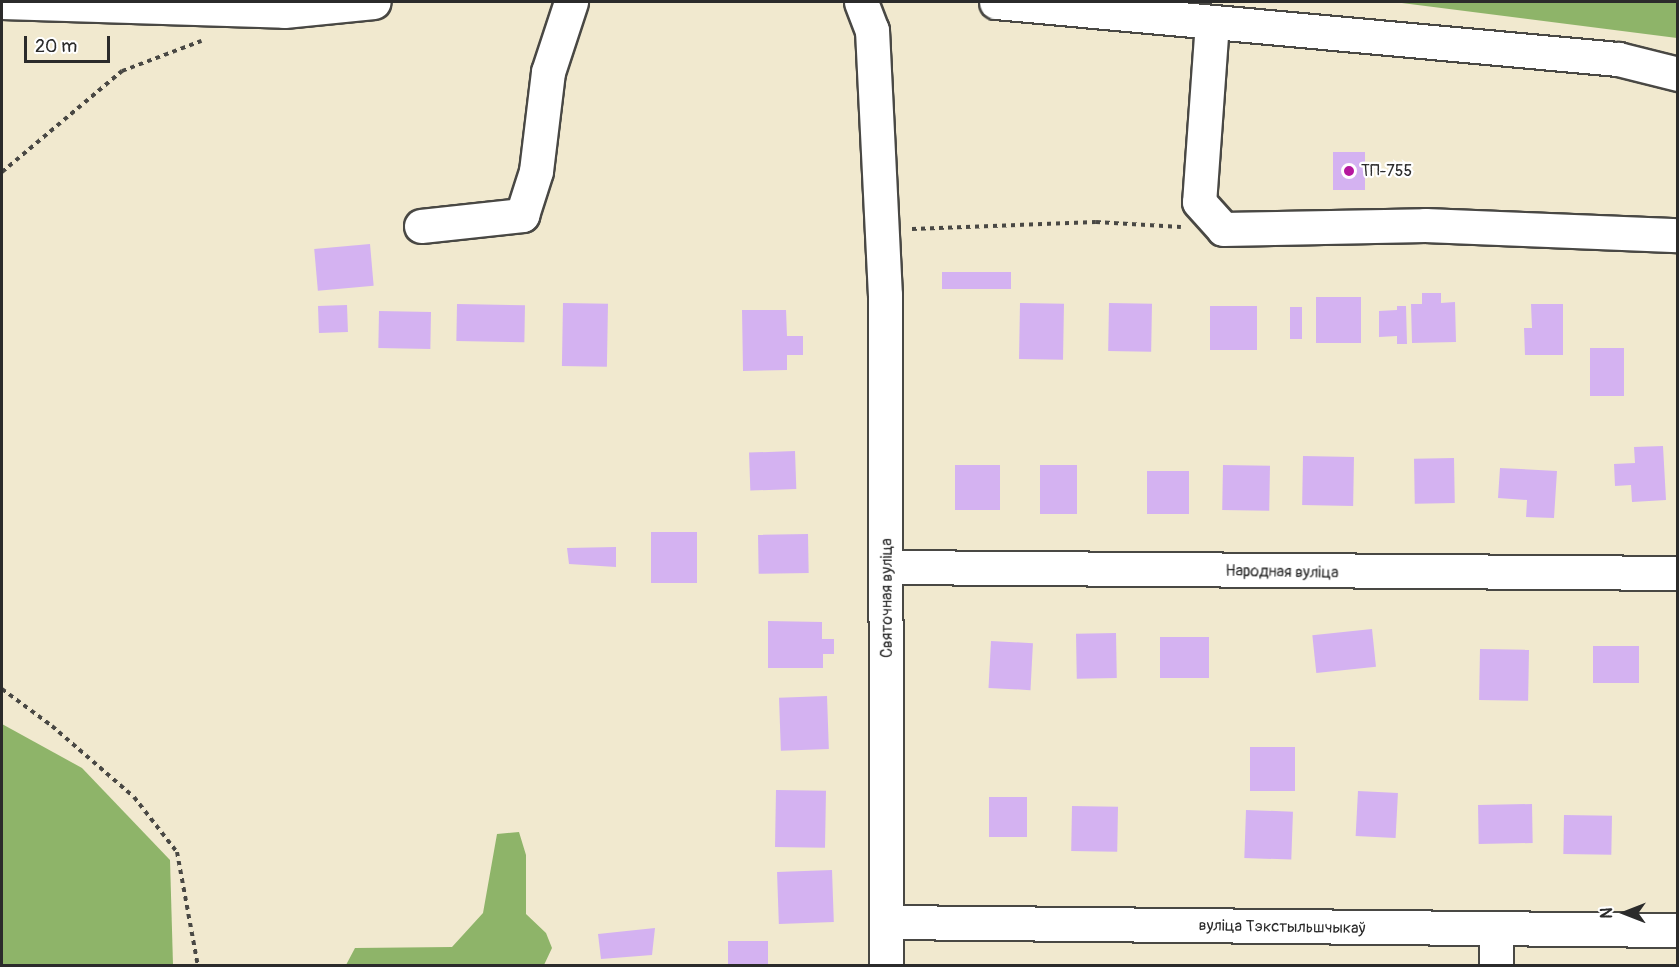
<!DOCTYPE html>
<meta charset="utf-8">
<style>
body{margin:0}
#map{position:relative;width:1679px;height:967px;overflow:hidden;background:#f1e9cf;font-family:Pangolin,sans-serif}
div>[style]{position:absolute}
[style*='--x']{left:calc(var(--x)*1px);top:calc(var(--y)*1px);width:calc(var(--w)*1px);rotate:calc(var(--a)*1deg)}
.forest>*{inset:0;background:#8eb469}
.building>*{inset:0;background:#d4b2f1;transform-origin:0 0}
.path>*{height:4px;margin-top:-2px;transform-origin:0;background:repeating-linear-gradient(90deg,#494844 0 4.5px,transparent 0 9px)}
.roads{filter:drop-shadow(2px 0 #494844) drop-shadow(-2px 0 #494844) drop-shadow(0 2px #494844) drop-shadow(0 -2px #494844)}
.minor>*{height:33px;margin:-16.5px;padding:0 16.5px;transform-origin:16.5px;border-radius:16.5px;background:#fff}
.dots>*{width:16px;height:16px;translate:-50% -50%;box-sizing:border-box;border:3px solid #fff;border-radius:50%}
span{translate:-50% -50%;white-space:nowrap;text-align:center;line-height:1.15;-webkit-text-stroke:4.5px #fff;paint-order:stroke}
.poi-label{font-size:16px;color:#2b2b2b}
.left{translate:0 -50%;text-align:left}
.street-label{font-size:16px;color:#2b2b2b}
.frame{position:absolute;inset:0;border:3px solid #2b2b2b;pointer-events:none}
.north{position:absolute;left:1595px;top:883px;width:60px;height:60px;-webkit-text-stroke:4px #fff;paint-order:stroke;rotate:270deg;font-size:16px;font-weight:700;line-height:24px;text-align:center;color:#2b2b2b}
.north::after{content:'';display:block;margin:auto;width:21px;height:27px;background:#2b2b2b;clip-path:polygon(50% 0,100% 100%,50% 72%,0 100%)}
.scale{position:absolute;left:24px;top:36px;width:86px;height:27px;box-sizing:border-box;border:3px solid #2b2b2b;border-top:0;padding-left:8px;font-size:18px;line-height:21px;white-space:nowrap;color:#2b2b2b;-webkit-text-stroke:4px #fff;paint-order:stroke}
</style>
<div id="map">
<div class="forest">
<i style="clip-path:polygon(1394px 2px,1677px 2px,1677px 38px)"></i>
<i style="clip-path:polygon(2px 724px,82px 768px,170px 860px,173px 965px,2px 965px)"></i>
<i style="clip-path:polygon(519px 832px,526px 855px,526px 914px,546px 933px,552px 948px,544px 965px,346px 965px,355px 948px,452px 947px,483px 913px,497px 834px)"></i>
</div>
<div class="building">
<i style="left:1333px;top:152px;width:32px;height:38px"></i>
<i style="left:370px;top:244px;width:42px;height:56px;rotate:85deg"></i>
<i style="left:942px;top:272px;width:69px;height:17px"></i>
<i style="clip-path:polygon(1422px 293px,1441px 293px,1441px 303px,1455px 302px,1456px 342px,1412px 343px,1411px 304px,1422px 304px)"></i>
<i style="left:1316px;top:297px;width:45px;height:46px"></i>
<i style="left:563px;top:303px;width:45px;height:63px;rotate:1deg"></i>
<i style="left:1020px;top:303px;width:44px;height:56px;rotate:1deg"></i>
<i style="left:1109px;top:303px;width:43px;height:48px;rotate:1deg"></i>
<i style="left:457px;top:304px;width:68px;height:37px;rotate:1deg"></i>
<i style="clip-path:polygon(1531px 304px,1563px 304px,1563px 355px,1525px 355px,1524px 328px,1532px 328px)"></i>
<i style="left:347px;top:305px;width:27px;height:29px;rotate:88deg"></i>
<i style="left:1210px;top:306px;width:47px;height:44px"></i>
<i style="clip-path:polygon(1397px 306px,1406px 306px,1407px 344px,1397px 344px,1397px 336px,1379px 337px,1379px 311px,1397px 310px)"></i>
<i style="left:1290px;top:307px;width:12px;height:32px"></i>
<i style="clip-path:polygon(742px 310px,786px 310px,787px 336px,803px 336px,803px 355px,787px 355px,787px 370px,743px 371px)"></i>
<i style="left:379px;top:311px;width:52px;height:37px;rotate:1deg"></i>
<i style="left:1590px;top:348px;width:34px;height:48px"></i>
<i style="clip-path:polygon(1663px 446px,1666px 500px,1632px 502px,1631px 485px,1615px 486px,1614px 464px,1635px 463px,1634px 447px)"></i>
<i style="left:795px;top:451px;width:38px;height:46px;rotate:88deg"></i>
<i style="left:1303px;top:456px;width:51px;height:49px;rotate:1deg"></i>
<i style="left:1454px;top:458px;width:45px;height:40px;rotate:89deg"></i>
<i style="left:955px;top:465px;width:45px;height:45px"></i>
<i style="left:1077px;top:465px;width:49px;height:37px;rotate:90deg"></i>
<i style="left:1223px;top:465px;width:47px;height:45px;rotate:1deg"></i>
<i style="clip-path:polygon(1500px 468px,1557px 471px,1554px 518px,1526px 517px,1527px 500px,1498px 498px)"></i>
<i style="left:1147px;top:471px;width:42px;height:43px"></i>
<i style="left:651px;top:532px;width:46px;height:51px"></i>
<i style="left:808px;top:534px;width:39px;height:50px;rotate:89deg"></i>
<i style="clip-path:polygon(616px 547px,616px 567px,569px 564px,567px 548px)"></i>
<i style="clip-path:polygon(768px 621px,822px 622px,822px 639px,834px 639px,834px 654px,823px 654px,823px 668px,768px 668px)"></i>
<i style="left:1372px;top:629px;width:38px;height:60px;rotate:84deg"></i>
<i style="left:1116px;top:633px;width:45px;height:40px;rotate:89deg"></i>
<i style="left:1160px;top:637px;width:49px;height:41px"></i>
<i style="left:991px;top:641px;width:42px;height:47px;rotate:3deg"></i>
<i style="left:1593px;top:646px;width:46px;height:37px"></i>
<i style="left:1480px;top:649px;width:49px;height:51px;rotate:1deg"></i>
<i style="left:827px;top:696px;width:53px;height:48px;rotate:88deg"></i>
<i style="left:1250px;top:747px;width:45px;height:44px"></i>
<i style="left:776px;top:790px;width:50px;height:57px;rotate:1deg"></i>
<i style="left:1358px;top:791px;width:40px;height:45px;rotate:3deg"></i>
<i style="left:989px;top:797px;width:38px;height:40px"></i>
<i style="left:1532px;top:804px;width:39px;height:54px;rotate:89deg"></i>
<i style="left:1072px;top:806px;width:46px;height:45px;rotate:1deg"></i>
<i style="left:1246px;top:810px;width:47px;height:48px;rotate:2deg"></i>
<i style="left:1564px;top:815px;width:48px;height:39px;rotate:1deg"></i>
<i style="left:832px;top:870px;width:52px;height:55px;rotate:88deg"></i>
<i style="clip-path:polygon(655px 928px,652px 955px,601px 959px,598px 934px)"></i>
<i style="left:768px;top:941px;width:25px;height:40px;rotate:90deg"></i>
</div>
<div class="path">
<i style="--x:2;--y:172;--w:157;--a:-40.1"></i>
<i style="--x:122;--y:71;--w:85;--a:-20.8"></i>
<i style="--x:912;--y:229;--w:184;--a:-2.2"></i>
<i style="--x:1096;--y:222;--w:85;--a:3.4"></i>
<i style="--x:2;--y:689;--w:62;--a:36.5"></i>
<i style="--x:52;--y:726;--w:108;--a:40.9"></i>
<i style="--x:134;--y:797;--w:70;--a:52"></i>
<i style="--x:177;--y:852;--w:116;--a:79.6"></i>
</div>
<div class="roads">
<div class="minor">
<i style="--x:2;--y:2;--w:282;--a:1.8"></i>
<i style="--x:284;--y:11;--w:90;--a:-5.7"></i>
<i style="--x:861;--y:2;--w:30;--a:69"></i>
<i style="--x:872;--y:30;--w:265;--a:87.2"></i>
<i style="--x:885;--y:295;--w:671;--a:89.91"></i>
<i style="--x:996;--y:2;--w:625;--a:5.24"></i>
<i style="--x:1618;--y:59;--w:62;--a:14"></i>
<i style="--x:1212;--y:22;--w:180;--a:94.1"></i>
<i style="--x:1199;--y:202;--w:36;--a:48"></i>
<i style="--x:1223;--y:229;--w:202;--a:-1.1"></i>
<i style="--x:1425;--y:225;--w:253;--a:2.3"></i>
<i style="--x:421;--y:226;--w:102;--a:-6.2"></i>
<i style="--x:522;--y:215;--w:46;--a:-72.3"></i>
<i style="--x:536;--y:171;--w:100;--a:-83.1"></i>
<i style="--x:548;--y:72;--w:74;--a:-71.8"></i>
<i style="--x:887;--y:567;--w:791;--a:0.43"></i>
<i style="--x:886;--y:922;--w:792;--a:0.58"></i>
<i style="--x:1495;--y:930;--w:36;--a:88"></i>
</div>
</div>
<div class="dots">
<i style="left:1349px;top:171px;background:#b5179e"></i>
</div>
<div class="poi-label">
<span class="left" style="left:1361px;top:171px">ТП-755</span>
</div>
<div class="street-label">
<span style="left:1282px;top:572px;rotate:1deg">Народная вуліца</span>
<span style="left:887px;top:598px;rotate:-90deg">Святочная вуліца</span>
<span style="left:1282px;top:927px;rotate:1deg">вуліца Тэкстыльшчыкаў</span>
</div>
<div class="frame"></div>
<div class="north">N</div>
<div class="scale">20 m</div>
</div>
